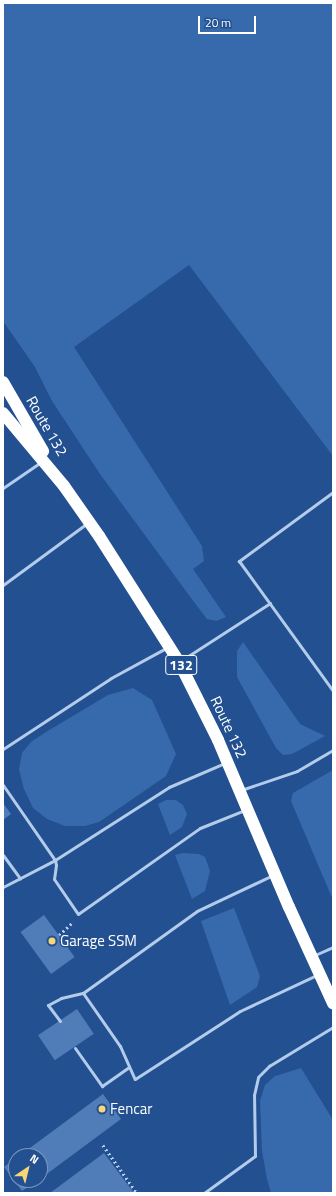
<!DOCTYPE html>
<style>
body{margin:0}
#map{position:relative;width:336px;height:1196px;overflow:hidden;background:#235090;font-family:"Titillium Web",sans-serif}
div>[style]{position:absolute}
[style*='--x']{left:calc(var(--x)*1px);top:calc(var(--y)*1px);width:calc(var(--w)*1px);rotate:calc(var(--a)*1deg)}
.green>*{inset:0;background:#376aad}
.building>*{inset:0;background:#507cb8;transform-origin:0 0}
.path>*{height:2.5px;margin-top:-1.25px;transform-origin:0;background:repeating-linear-gradient(90deg,#b4ccec 0 2px,transparent 0 5px)}
.lane>*{height:3px;margin:-1.5px;padding:0 1.5px;transform-origin:1.5px;border-radius:1.5px;background:#b4ccec}
.highway>*{height:12px;margin:-6px;padding:0 6px;transform-origin:6px;border-radius:6px;background:#fff}
.dots>*{width:11px;height:11px;translate:-50% -50%;box-sizing:border-box;border:2px solid #235090;border-radius:50%}
span{translate:-50% -50%;white-space:nowrap;text-align:center;line-height:1.15;-webkit-text-stroke:3px #235090;paint-order:stroke}
.shield-label span{padding:1px 3px;background:#235090;border:1px solid;border-radius:3px;-webkit-text-stroke-width:0}
.shield-label{font-size:14px;color:#fff;font-weight:700}
.street-label{font-size:15px;color:#fff}
.poi-label{font-size:15px;color:#fff}
.left{translate:0 -50%;text-align:left}
.frame{position:absolute;inset:0;border:4px solid #fff;pointer-events:none}
.north{position:absolute;left:8px;top:1148px;width:40px;height:40px;box-sizing:border-box;background:#235090;border:1px solid #7b96bc;border-radius:50%;rotate:35deg;font-size:11px;font-weight:700;line-height:16px;text-align:center;color:#fff}
.north::after{content:'';display:block;margin:auto;width:14px;height:18px;background:#f8d576;clip-path:polygon(50% 0,100% 100%,50% 72%,0 100%)}
.scale{position:absolute;left:198px;top:16px;width:58px;height:18px;box-sizing:border-box;border:2px solid #fff;border-top:0;padding-left:5px;font-size:12px;line-height:14px;white-space:nowrap;color:#fff;-webkit-text-stroke:3px #235090;paint-order:stroke}
</style>
<div id="map">
<div class="green">
<i style="clip-path:polygon(3px 3px,333px 3px,333px 456px,189px 265px,74px 347px,202px 546px,204px 561px,193px 569px,226px 617px,216px 621px,207px 619px,194px 602px,100px 474px,52px 401px,35px 367px,3px 321px)"></i>
<i style="clip-path:polygon(243px 642px,300px 724px,325px 736px,292px 754px,283px 755px,276px 748px,237px 677px,237px 651px)"></i>
<i style="clip-path:polygon(133px 688px,152px 700px,176px 754px,166px 776px,99px 822px,85px 826px,65px 826px,47px 819px,33px 808px,24px 789px,19px 769px,22px 753px,31px 742px,46px 732px,108px 695px)"></i>
<i style="clip-path:polygon(333px 770px,333px 900px,291px 801px,293px 793px)"></i>
<i style="clip-path:polygon(166px 800px,176px 800px,183px 805px,187px 814px,182px 827px,170px 835px,158px 804px)"></i>
<i style="clip-path:polygon(183px 853px,199px 854px,205px 857px,210px 871px,205px 891px,192px 899px,175px 855px)"></i>
<i style="clip-path:polygon(234px 908px,260px 976px,257px 987px,230px 1005px,201px 921px)"></i>
<i style="clip-path:polygon(301px 1068px,333px 1120px,333px 1193px,271px 1193px,267px 1179px,262px 1151px,260px 1101px,265px 1085px,275px 1076px)"></i>
</div>
<div class="building">
<i style="clip-path:polygon(3px 803px,11px 814px,3px 820px)"></i>
<i style="left:44px;top:915px;width:52px;height:29px;rotate:54deg"></i>
<i style="left:77px;top:1009px;width:30px;height:47px;rotate:56deg"></i>
<i style="clip-path:polygon(103px 1094px,121px 1119px,40px 1179px,40px 1156px,19px 1156px)"></i>
<i style="clip-path:polygon(104px 1153px,134px 1193px,50px 1193px)"></i>
<i style="clip-path:polygon(16px 1158px,16px 1180px,38px 1180px,22px 1191px,4px 1167px)"></i>
</div>
<div class="path">
<i style="--x:59;--y:935;--w:19;--a:-43"></i>
<i style="--x:103;--y:1145;--w:59;--a:54.7"></i>
</div>
<div class="lane">
<i style="--x:3;--y:488;--w:46;--a:-34.4"></i>
<i style="--x:333;--y:492;--w:117;--a:143.7"></i>
<i style="--x:239;--y:561;--w:160;--a:54.1"></i>
<i style="--x:3;--y:585;--w:103;--a:-36.3"></i>
<i style="--x:182;--y:660;--w:105;--a:-32.9"></i>
<i style="--x:3;--y:749;--w:129;--a:-33.3"></i>
<i style="--x:111;--y:678;--w:63;--a:-28.6"></i>
<i style="--x:3;--y:785;--w:91;--a:55.3"></i>
<i style="--x:55;--y:860;--w:135;--a:-32.6"></i>
<i style="--x:169;--y:787;--w:61;--a:-23.2"></i>
<i style="--x:241;--y:790;--w:59;--a:-18.7"></i>
<i style="--x:297;--y:771;--w:42;--a:-30.3"></i>
<i style="--x:3;--y:855;--w:29;--a:54"></i>
<i style="--x:273;--y:875;--w:84;--a:154.7"></i>
<i style="--x:197;--y:911;--w:140;--a:144.3"></i>
<i style="--x:83;--y:993;--w:65;--a:55.1"></i>
<i style="--x:120;--y:1046;--w:36;--a:66"></i>
<i style="--x:135;--y:1079;--w:125;--a:-32.9"></i>
<i style="--x:240;--y:1011;--w:85;--a:-25.1"></i>
<i style="--x:3;--y:887;--w:59;--a:-27.4"></i>
<i style="--x:55;--y:860;--w:5;--a:79"></i>
<i style="--x:56;--y:865;--w:14;--a:98"></i>
<i style="--x:54;--y:879;--w:42;--a:55.6"></i>
<i style="--x:78;--y:914;--w:149;--a:-35.2"></i>
<i style="--x:200;--y:828;--w:48;--a:-21.8"></i>
<i style="--x:315;--y:955;--w:20;--a:-24"></i>
<i style="--x:60;--y:1021;--w:20;--a:-127"></i>
<i style="--x:48;--y:1005;--w:15;--a:-28"></i>
<i style="--x:61;--y:998;--w:23;--a:-13"></i>
<i style="--x:75;--y:1048;--w:47;--a:54.6"></i>
<i style="--x:102;--y:1086;--w:33;--a:-35"></i>
<i style="--x:204;--y:1193;--w:63;--a:-36"></i>
<i style="--x:255;--y:1156;--w:61;--a:-90.9"></i>
<i style="--x:254;--y:1095;--w:18;--a:-77"></i>
<i style="--x:258;--y:1077;--w:16;--a:-45"></i>
<i style="--x:269;--y:1066;--w:75;--a:-31.4"></i>
</div>
<div class="highway">
<i style="--x:3;--y:382;--w:80;--a:59.9"></i>
<i style="--x:3;--y:413;--w:95;--a:50.1"></i>
<i style="--x:64;--y:486;--w:61;--a:55"></i>
<i style="--x:99;--y:536;--w:149;--a:57.6"></i>
<i style="--x:179;--y:662;--w:87;--a:63.4"></i>
<i style="--x:218;--y:740;--w:181;--a:67"></i>
<i style="--x:289;--y:907;--w:106;--a:65.4"></i>
</div>
<div class="dots">
<i style="left:52px;top:941px;background:#f8d576"></i>
<i style="left:102px;top:1109px;background:#f8d576"></i>
</div>
<div class="shield-label">
<span style="left:181px;top:665px">132</span>
</div>
<div class="street-label">
<span style="left:47px;top:426px;rotate:60deg">Route 132</span>
<span style="left:229px;top:727px;rotate:65deg">Route 132</span>
</div>
<div class="poi-label">
<span class="left" style="left:60px;top:941px">Garage SSM</span>
<span class="left" style="left:110px;top:1109px">Fencar</span>
</div>
<div class="frame"></div>
<div class="north">N</div>
<div class="scale">20 m</div>
</div>
